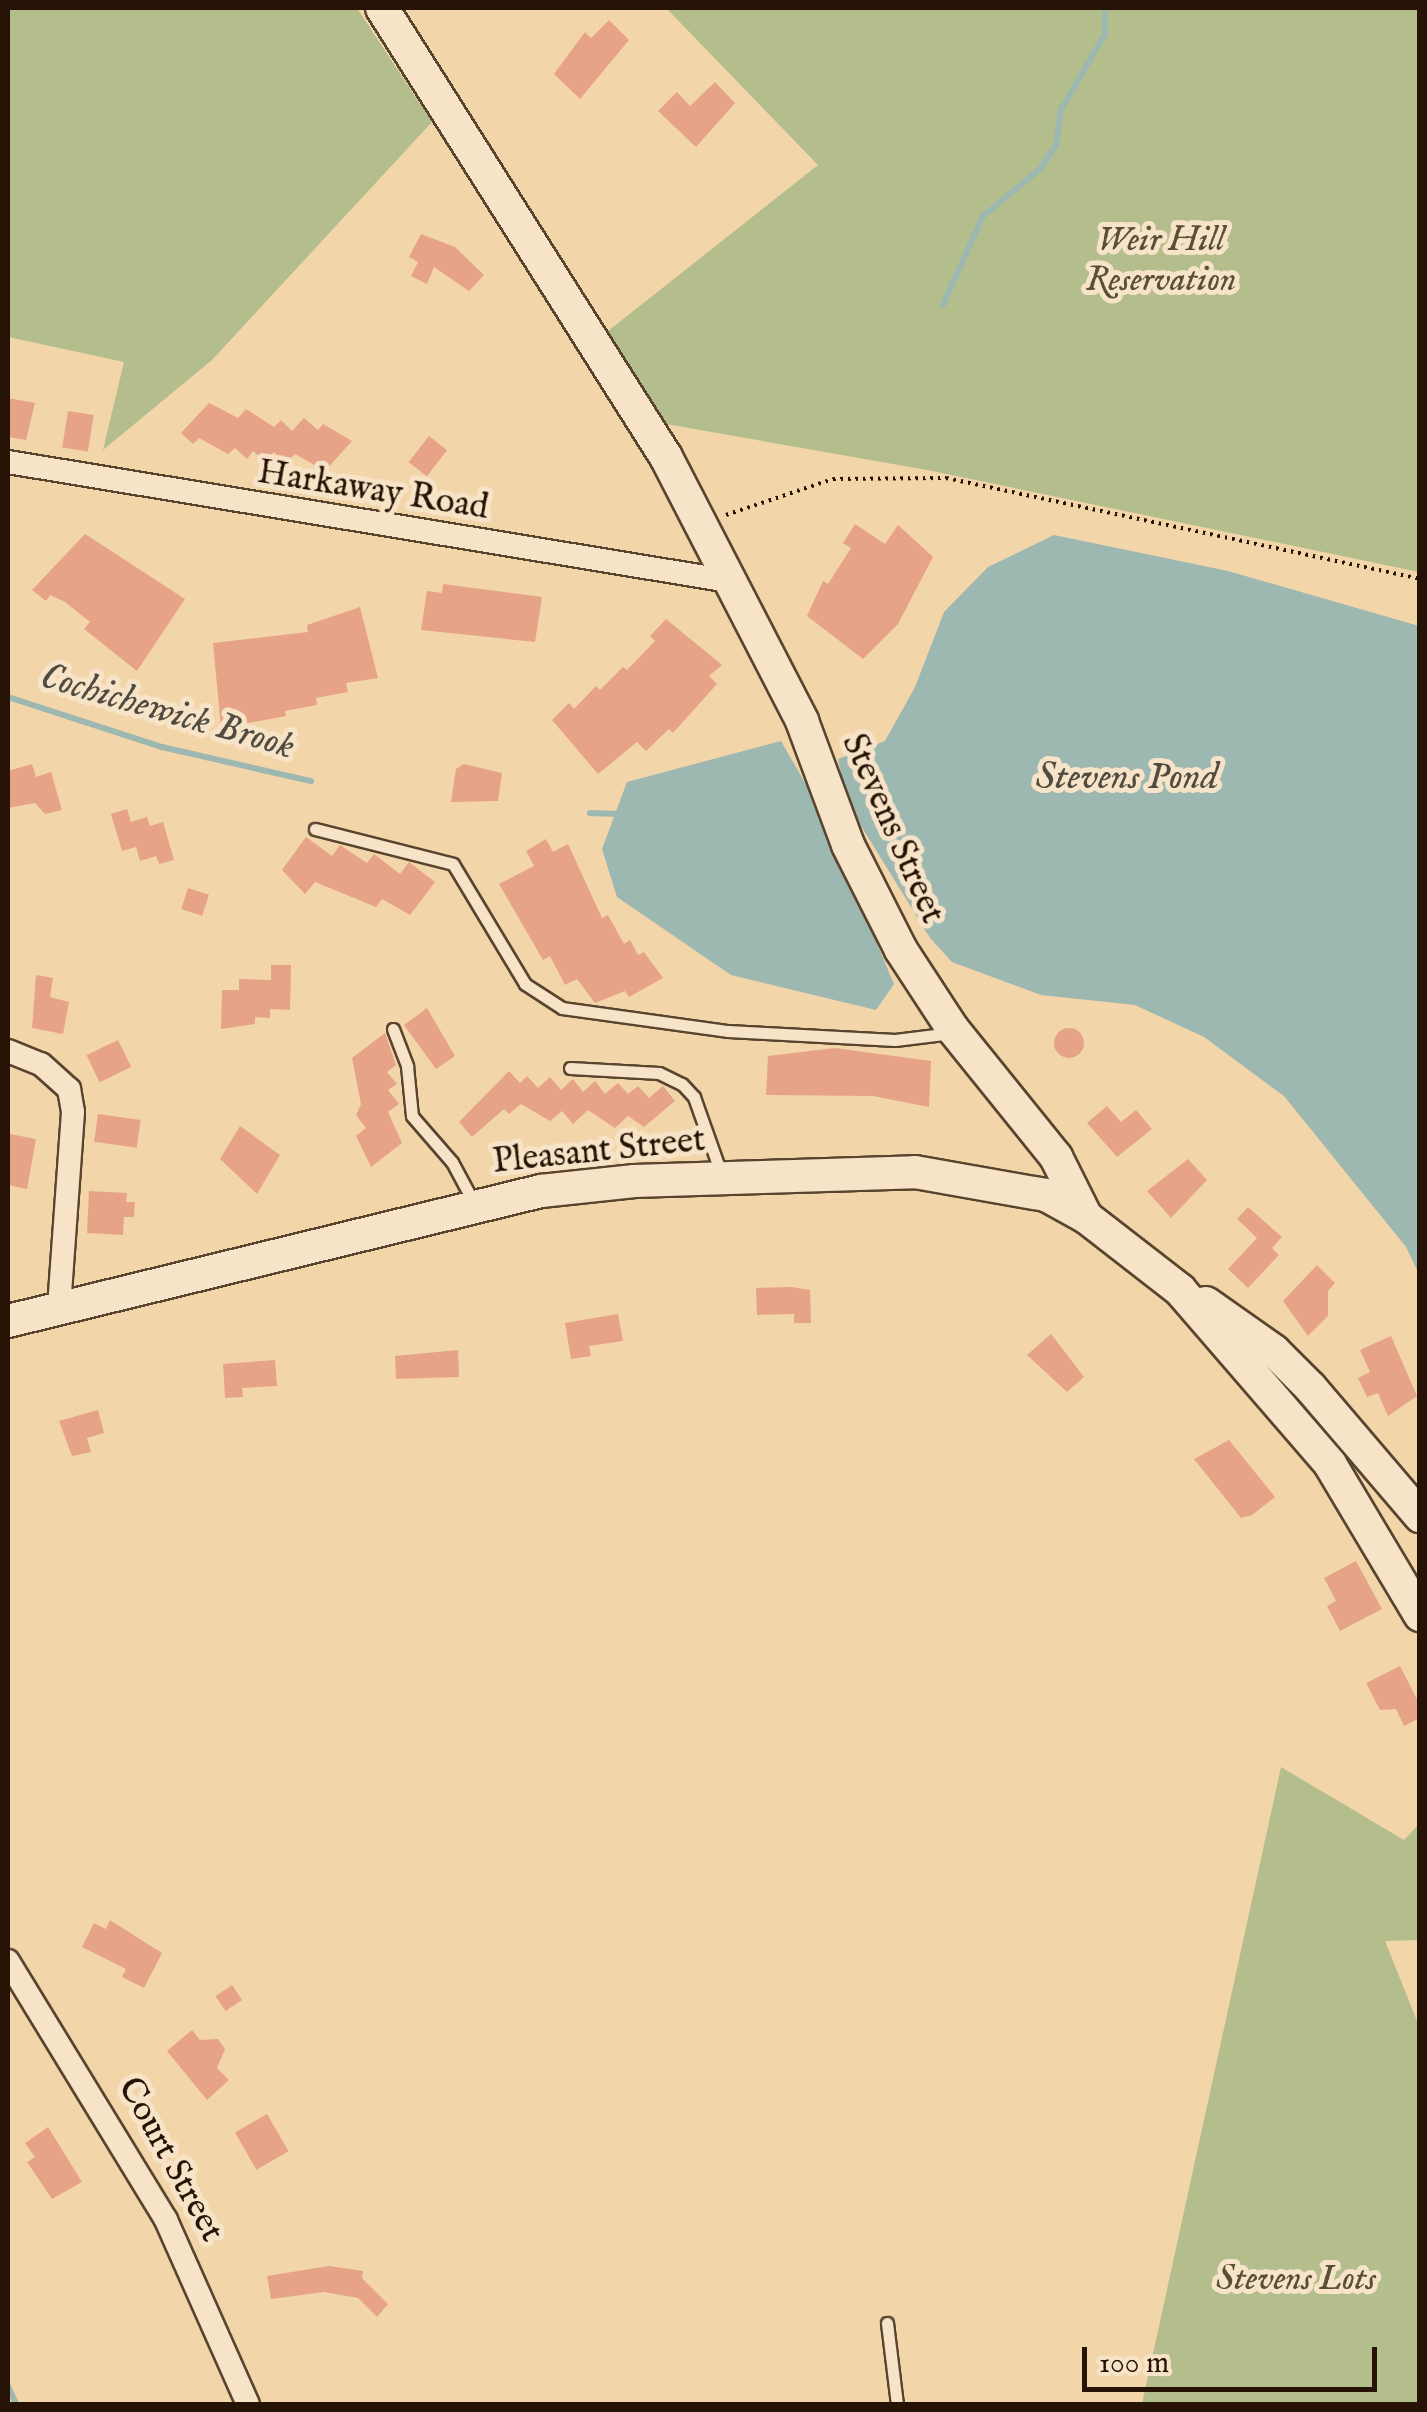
<!DOCTYPE html>
<style>
body{margin:0}
#map{position:relative;width:1427px;height:2412px;overflow:hidden;background:#f3d5aa;font-family:"IM FELL English",serif}
div>[style]{position:absolute}
[style*='--x']{left:calc(var(--x)*1px);top:calc(var(--y)*1px);width:calc(var(--w)*1px);rotate:calc(var(--a)*1deg)}
.green>*{inset:0;background:#b4be8d}
.water>*{inset:0;background:#9db7b1}
.stream>*{height:6px;margin:-3px;padding:0 3px;transform-origin:3px;border-radius:3px;background:#9db7b1}
.building>*{inset:0;background:#e6a388;transform-origin:0 0}
.round{border-radius:50%}
.path>*{height:4px;margin-top:-2px;transform-origin:0;background:repeating-linear-gradient(90deg,#261305 0 2.5px,transparent 0 7.5px)}
.roads{filter:drop-shadow(2px 0 #59442e) drop-shadow(-2px 0 #59442e) drop-shadow(0 2px #59442e) drop-shadow(0 -2px #59442e)}
.lane>*{height:11px;margin:-5.5px;padding:0 5.5px;transform-origin:5.5px;border-radius:5.5px;background:#f7e4c8}
.street>*{height:22px;margin:-11px;padding:0 11px;transform-origin:11px;border-radius:11px;background:#f7e4c8}
.secondary>*{height:32px;margin:-16px;padding:0 16px;transform-origin:16px;border-radius:16px;background:#f7e4c8}
span{translate:-50% -50%;white-space:nowrap;text-align:center;line-height:1.15;-webkit-text-stroke:10px #f7e4c8;paint-order:stroke}
.park-label{font-size:35px;color:#584f35;font-style:italic}
.street-label{font-size:35px;color:#261305}
.water-label{font-size:38px;color:#504c41;font-style:italic}
.frame{position:absolute;inset:0;border:10px solid #261305;pointer-events:none}
.scale{position:absolute;left:1082px;top:2347px;width:295px;height:45px;box-sizing:border-box;border:5px solid #261305;border-top:0;padding-left:12px;font-size:30px;line-height:35px;white-space:nowrap;color:#261305;-webkit-text-stroke:8px #f7e4c8;paint-order:stroke}
</style>
<div id="map">
<div class="green">
<i style="clip-path:polygon(8px 8px,357px 8px,432px 122px,212px 360px,103px 450px,124px 362px,8px 337px)"></i>
<i style="clip-path:polygon(666px 8px,1419px 8px,1419px 572px,927px 470px,655px 422px,603px 335px,818px 165px)"></i>
<i style="clip-path:polygon(1281px 1767px,1404px 1840px,1419px 1824px,1419px 1940px,1385px 1941px,1419px 2026px,1419px 2404px,1142px 2404px)"></i>
</div>
<div class="water">
<i style="clip-path:polygon(1054px 535px,1228px 571px,1419px 626px,1419px 1274px,1406px 1247px,1284px 1096px,1204px 1037px,1135px 1005px,1041px 995px,952px 962px,930px 938px,847px 803px,838px 759px,885px 741px,915px 687px,944px 612px,988px 567px)"></i>
<i style="clip-path:polygon(781px 741px,819px 807px,894px 984px,876px 1010px,731px 975px,617px 897px,602px 849px,627px 782px)"></i>
</div>
<div class="stream">
<i style="--x:943;--y:305;--w:98;--a:-65.8"></i>
<i style="--x:983;--y:216;--w:74;--a:-39.5"></i>
<i style="--x:1040;--y:169;--w:29;--a:-56"></i>
<i style="--x:1056;--y:145;--w:35;--a:-82"></i>
<i style="--x:1061;--y:110;--w:88;--a:-59.9"></i>
<i style="--x:1105;--y:34;--w:26;--a:-90"></i>
<i style="--x:8;--y:697;--w:162;--a:18"></i>
<i style="--x:162;--y:747;--w:153;--a:12.9"></i>
<i style="--x:590;--y:813;--w:28;--a:2"></i>
<i style="--x:8;--y:2386;--w:20;--a:66"></i>
</div>
<div class="building">
<i style="clip-path:polygon(609px 20px,629px 40px,580px 99px,554px 74px,585px 32px,591px 38px)"></i>
<i style="clip-path:polygon(715px 82px,735px 103px,696px 147px,658px 111px,677px 92px,690px 106px)"></i>
<i style="clip-path:polygon(421px 234px,455px 247px,484px 275px,469px 291px,434px 267px,427px 284px,411px 276px,418px 262px,409px 257px)"></i>
<i style="clip-path:polygon(8px 398px,35px 403px,26px 440px,8px 437px)"></i>
<i style="clip-path:polygon(209px 403px,238px 418px,246px 409px,274px 427px,281px 420px,292px 431px,304px 418px,318px 430px,323px 424px,352px 441px,325px 471px,295px 454px,286px 464px,274px 452px,265px 462px,253px 451px,247px 459px,235px 448px,228px 454px,199px 438px,193px 444px,181px 433px)"></i>
<i style="left:68px;top:411px;width:26px;height:37px;rotate:9deg"></i>
<i style="left:429px;top:436px;width:23px;height:33px;rotate:38deg"></i>
<i style="clip-path:polygon(855px 524px,885px 544px,898px 525px,933px 557px,898px 624px,863px 659px,807px 616px,823px 581px,828px 584px,851px 548px,843px 543px)"></i>
<i style="clip-path:polygon(85px 534px,185px 599px,137px 671px,84px 629px,90px 622px,65px 602px,50px 595px,46px 601px,32px 590px)"></i>
<i style="clip-path:polygon(443px 584px,542px 597px,535px 642px,421px 630px,427px 591px,442px 593px)"></i>
<i style="clip-path:polygon(360px 607px,378px 678px,346px 683px,348px 692px,316px 698px,317px 705px,285px 711px,286px 716px,221px 728px,213px 643px,308px 632px,307px 625px)"></i>
<i style="clip-path:polygon(666px 619px,722px 665px,709px 676px,717px 684px,673px 733px,669px 729px,646px 751px,637px 742px,598px 774px,552px 720px,569px 703px,574px 709px,596px 686px,600px 690px,623px 667px,627px 670px,655px 641px,650px 636px)"></i>
<i style="clip-path:polygon(32px 764px,36px 777px,51px 772px,62px 810px,45px 814px,35px 803px,8px 808px,8px 771px)"></i>
<i style="clip-path:polygon(464px 764px,502px 773px,498px 801px,451px 802px,456px 769px)"></i>
<i style="clip-path:polygon(127px 809px,131px 822px,147px 817px,150px 826px,163px 822px,174px 860px,159px 864px,156px 856px,140px 861px,136px 847px,122px 851px,111px 814px)"></i>
<i style="clip-path:polygon(306px 837px,332px 856px,340px 845px,367px 863px,374px 854px,400px 874px,409px 862px,435px 882px,410px 915px,382px 899px,376px 907px,315px 882px,305px 894px,282px 870px)"></i>
<i style="clip-path:polygon(546px 839px,553px 852px,568px 844px,602px 918px,608px 915px,624px 944px,630px 940px,638px 955px,644px 952px,663px 978px,629px 997px,625px 991px,595px 1003px,577px 979px,565px 985px,550px 956px,543px 960px,499px 884px,534px 866px,526px 851px)"></i>
<i style="left:188px;top:888px;width:22px;height:22px;rotate:18deg"></i>
<i style="clip-path:polygon(271px 965px,291px 965px,290px 1010px,270px 1009px,270px 1018px,255px 1017px,255px 1024px,221px 1029px,222px 990px,239px 990px,239px 979px,271px 980px)"></i>
<i style="clip-path:polygon(36px 975px,53px 978px,50px 997px,69px 1002px,63px 1034px,32px 1028px)"></i>
<i style="clip-path:polygon(427px 1008px,455px 1056px,436px 1069px,404px 1025px)"></i>
<i class="round" style="left:1054px;top:1028px;width:30px;height:30px"></i>
<i style="clip-path:polygon(385px 1033px,396px 1065px,387px 1072px,397px 1084px,388px 1090px,399px 1104px,388px 1112px,402px 1143px,371px 1167px,356px 1136px,366px 1128px,356px 1115px,361px 1104px,352px 1058px)"></i>
<i style="left:118px;top:1040px;width:30px;height:35px;rotate:64deg"></i>
<i style="clip-path:polygon(835px 1048px,931px 1061px,929px 1107px,873px 1096px,766px 1095px,768px 1056px)"></i>
<i style="clip-path:polygon(509px 1071px,520px 1083px,527px 1076px,538px 1088px,550px 1077px,561px 1090px,573px 1079px,583px 1092px,595px 1081px,605px 1094px,618px 1083px,628px 1094px,638px 1086px,649px 1098px,663px 1086px,675px 1101px,644px 1127px,628px 1116px,615px 1128px,588px 1110px,573px 1124px,562px 1111px,550px 1121px,521px 1104px,509px 1114px,504px 1109px,472px 1137px,459px 1122px)"></i>
<i style="clip-path:polygon(1107px 1106px,1121px 1122px,1136px 1110px,1152px 1129px,1117px 1157px,1087px 1123px)"></i>
<i style="left:98px;top:1114px;width:43px;height:28px;rotate:8deg"></i>
<i style="clip-path:polygon(240px 1126px,280px 1155px,257px 1194px,220px 1159px)"></i>
<i style="clip-path:polygon(10px 1134px,36px 1139px,27px 1189px,8px 1185px)"></i>
<i style="clip-path:polygon(1188px 1159px,1207px 1180px,1171px 1218px,1147px 1191px)"></i>
<i style="clip-path:polygon(89px 1191px,127px 1193px,126px 1202px,135px 1202px,134px 1217px,124px 1217px,123px 1235px,87px 1233px)"></i>
<i style="clip-path:polygon(1248px 1207px,1282px 1237px,1272px 1248px,1279px 1255px,1248px 1288px,1228px 1269px,1257px 1238px,1237px 1219px)"></i>
<i style="clip-path:polygon(1317px 1265px,1335px 1283px,1328px 1291px,1328px 1316px,1308px 1336px,1283px 1301px)"></i>
<i style="clip-path:polygon(792px 1287px,810px 1290px,811px 1323px,794px 1323px,794px 1314px,757px 1315px,756px 1288px)"></i>
<i style="clip-path:polygon(618px 1314px,623px 1341px,589px 1346px,591px 1356px,571px 1359px,565px 1323px)"></i>
<i style="clip-path:polygon(1051px 1334px,1084px 1377px,1067px 1392px,1027px 1355px)"></i>
<i style="clip-path:polygon(1391px 1336px,1417px 1396px,1388px 1416px,1378px 1393px,1367px 1397px,1358px 1378px,1370px 1372px,1360px 1350px)"></i>
<i style="clip-path:polygon(458px 1350px,459px 1377px,396px 1379px,395px 1356px)"></i>
<i style="clip-path:polygon(275px 1360px,277px 1386px,242px 1388px,243px 1397px,225px 1398px,223px 1364px)"></i>
<i style="clip-path:polygon(98px 1410px,104px 1433px,87px 1438px,91px 1452px,72px 1456px,59px 1421px)"></i>
<i style="clip-path:polygon(1229px 1440px,1275px 1497px,1252px 1515px,1241px 1518px,1194px 1459px)"></i>
<i style="clip-path:polygon(1356px 1561px,1382px 1609px,1340px 1631px,1327px 1606px,1336px 1601px,1324px 1578px)"></i>
<i style="clip-path:polygon(1400px 1666px,1420px 1705px,1420px 1718px,1404px 1726px,1396px 1709px,1380px 1710px,1366px 1683px)"></i>
<i style="clip-path:polygon(110px 1920px,162px 1953px,144px 1988px,122px 1977px,126px 1969px,82px 1947px,94px 1923px,106px 1929px)"></i>
<i style="left:232px;top:1985px;width:18px;height:20px;rotate:56deg"></i>
<i style="clip-path:polygon(192px 2030px,200px 2040px,218px 2039px,225px 2049px,217px 2068px,229px 2080px,207px 2100px,167px 2051px)"></i>
<i style="left:267px;top:2114px;width:43px;height:37px;rotate:60deg"></i>
<i style="clip-path:polygon(48px 2127px,82px 2182px,52px 2199px,27px 2162px,35px 2157px,25px 2143px)"></i>
<i style="clip-path:polygon(329px 2266px,363px 2271px,362px 2278px,388px 2304px,377px 2317px,358px 2298px,324px 2292px,271px 2299px,267px 2276px)"></i>
</div>
<div class="path">
<i style="--x:726;--y:515;--w:113;--a:-18.6"></i>
<i style="--x:833;--y:479;--w:113;--a:-0.5"></i>
<i style="--x:946;--y:478;--w:485;--a:12"></i>
</div>
<div class="roads">
<div class="lane">
<i style="--x:315;--y:829;--w:142;--a:14.2"></i>
<i style="--x:453;--y:864;--w:140;--a:59"></i>
<i style="--x:525;--y:984;--w:44;--a:33"></i>
<i style="--x:562;--y:1008;--w:168;--a:7.9"></i>
<i style="--x:728;--y:1031;--w:167;--a:3.1"></i>
<i style="--x:895;--y:1040;--w:57;--a:-7"></i>
<i style="--x:393;--y:1029;--w:40;--a:69"></i>
<i style="--x:407;--y:1066;--w:50;--a:84.3"></i>
<i style="--x:412;--y:1116;--w:61;--a:49"></i>
<i style="--x:452;--y:1162;--w:47;--a:61.8"></i>
<i style="--x:570;--y:1068;--w:89;--a:3.2"></i>
<i style="--x:659;--y:1073;--w:25;--a:26"></i>
<i style="--x:682;--y:1084;--w:18;--a:47"></i>
<i style="--x:694;--y:1097;--w:84;--a:70.5"></i>
<i style="--x:887;--y:2323;--w:82;--a:83"></i>
</div>
<div class="street">
<i style="--x:8;--y:462;--w:731;--a:9.37"></i>
<i style="--x:8;--y:1051;--w:35;--a:22"></i>
<i style="--x:41;--y:1064;--w:38;--a:42"></i>
<i style="--x:69;--y:1089;--w:23;--a:80"></i>
<i style="--x:73;--y:1112;--w:196;--a:94.1"></i>
<i style="--x:8;--y:1961;--w:303;--a:58.6"></i>
<i style="--x:166;--y:2220;--w:201;--a:66"></i>
</div>
<div class="secondary">
<i style="--x:382;--y:8;--w:531;--a:57.69"></i>
<i style="--x:666;--y:457;--w:297;--a:62.7"></i>
<i style="--x:802;--y:721;--w:132;--a:69.6"></i>
<i style="--x:848;--y:845;--w:118;--a:63.2"></i>
<i style="--x:901;--y:950;--w:93;--a:56.8"></i>
<i style="--x:952;--y:1028;--w:166;--a:51.1"></i>
<i style="--x:1056;--y:1157;--w:67;--a:63.4"></i>
<i style="--x:1086;--y:1217;--w:119;--a:37.8"></i>
<i style="--x:1180;--y:1290;--w:230;--a:49.2"></i>
<i style="--x:1330;--y:1464;--w:176;--a:59.2"></i>
<i style="--x:1206;--y:1303;--w:83;--a:35.2"></i>
<i style="--x:1274;--y:1351;--w:51;--a:45"></i>
<i style="--x:1310;--y:1387;--w:170;--a:49.5"></i>
<i style="--x:8;--y:1321;--w:549;--a:-13.71"></i>
<i style="--x:541;--y:1191;--w:94;--a:-6.1"></i>
<i style="--x:634;--y:1181;--w:281;--a:-1.8"></i>
<i style="--x:915;--y:1172;--w:133;--a:10"></i>
<i style="--x:1046;--y:1195;--w:46;--a:28.8"></i>
</div>
</div>
<div class="park-label">
<span style="left:1161px;top:261px">Weir Hill<br>Reservation</span>
<span style="left:1296px;top:2280px">Stevens Lots</span>
</div>
<div class="street-label">
<span style="left:373px;top:491px;rotate:9deg">Harkaway Road</span>
<span style="left:892px;top:829px;rotate:66deg">Stevens Street</span>
<span style="left:599px;top:1152px;rotate:-6deg">Pleasant Street</span>
<span style="left:170px;top:2160px;rotate:61deg">Court Street</span>
</div>
<div class="water-label">
<span style="left:167px;top:713px;rotate:16deg">Cochichewick Brook</span>
<span style="left:1127px;top:779px">Stevens Pond</span>
</div>
<div class="frame"></div>
<div class="scale">100 m</div>
</div>
